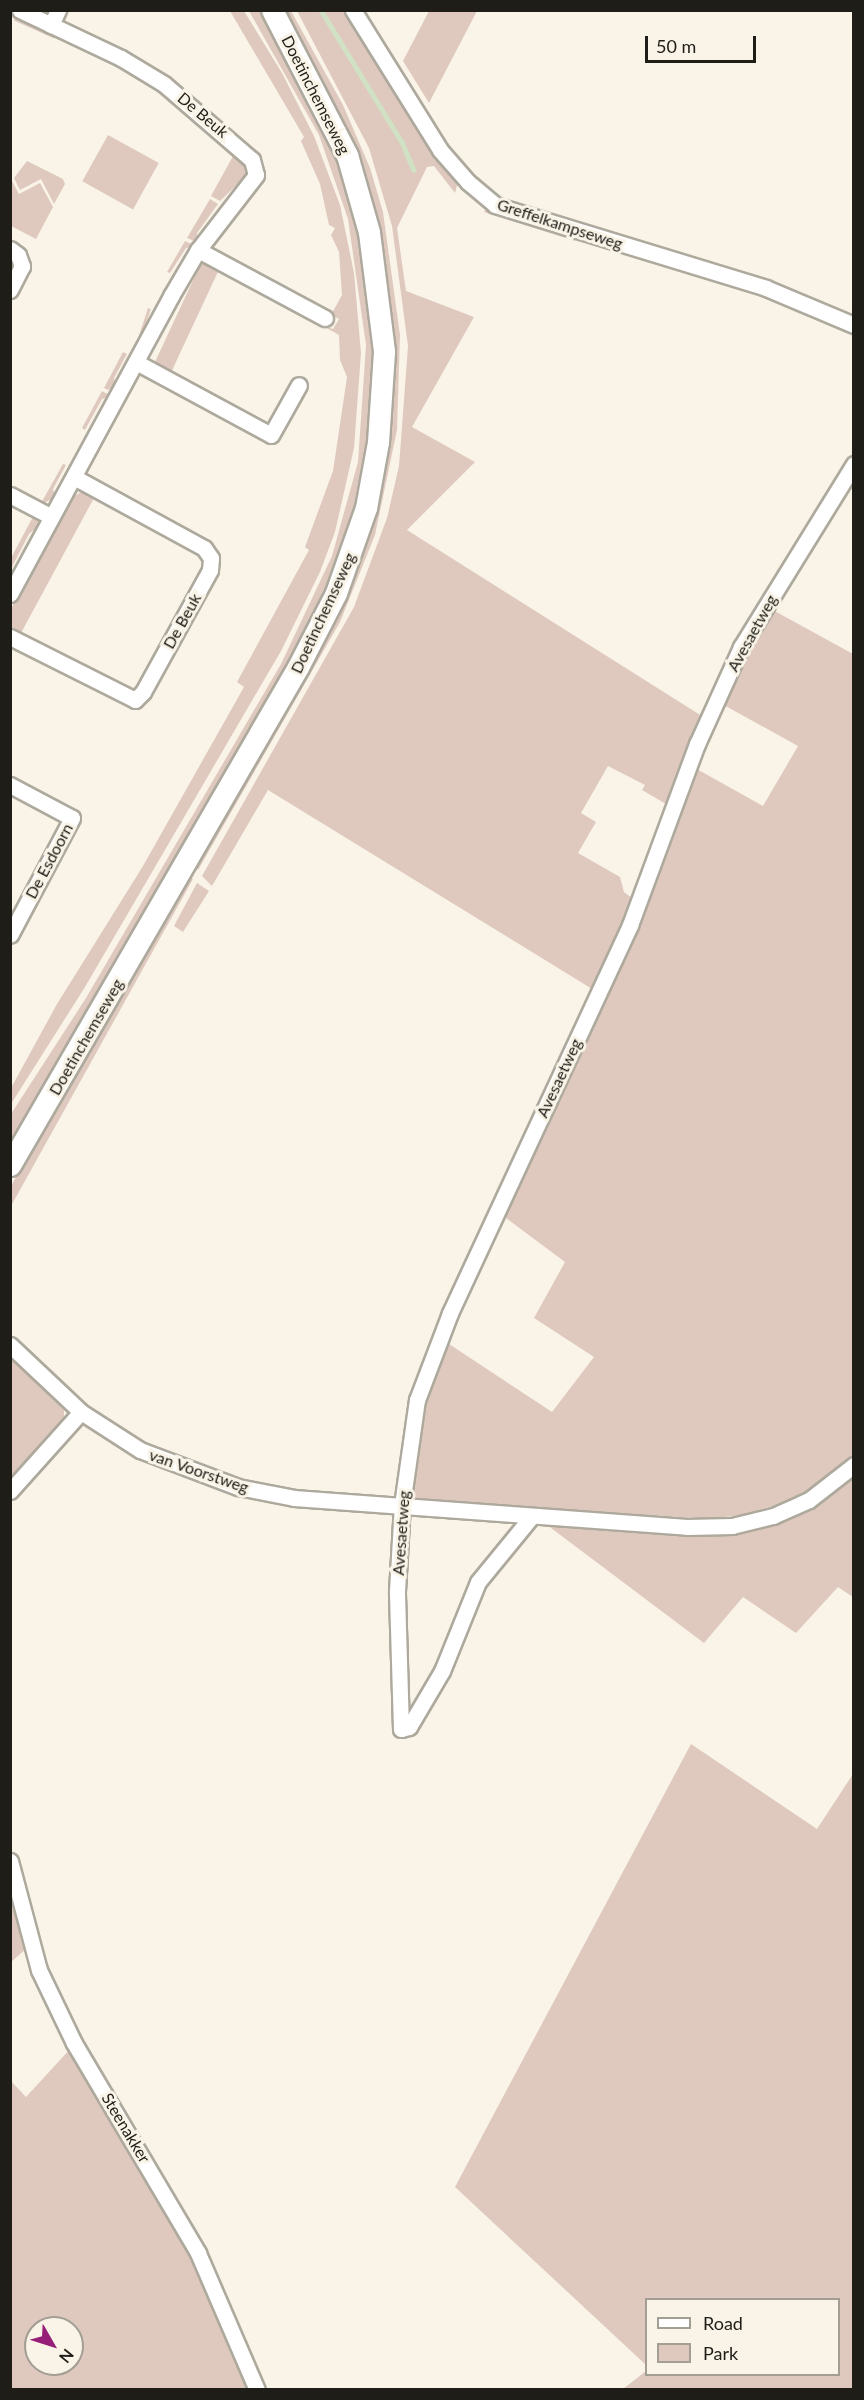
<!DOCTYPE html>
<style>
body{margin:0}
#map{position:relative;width:864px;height:2400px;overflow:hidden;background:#f9f4e7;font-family:Lato,sans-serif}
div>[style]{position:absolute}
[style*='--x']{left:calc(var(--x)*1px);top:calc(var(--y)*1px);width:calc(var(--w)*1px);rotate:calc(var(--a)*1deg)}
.green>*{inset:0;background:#dfc9bf;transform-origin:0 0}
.stream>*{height:4.5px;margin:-2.25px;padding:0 2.25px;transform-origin:2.25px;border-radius:2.25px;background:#d1e1c4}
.roads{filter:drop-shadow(2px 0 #aea99d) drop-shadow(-2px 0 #aea99d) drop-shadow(0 2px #aea99d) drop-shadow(0 -2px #aea99d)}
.minor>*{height:15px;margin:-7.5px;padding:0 7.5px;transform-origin:7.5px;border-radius:7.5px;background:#fff}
.secondary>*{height:21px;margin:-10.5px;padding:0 10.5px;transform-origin:10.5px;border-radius:10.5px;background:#fff}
span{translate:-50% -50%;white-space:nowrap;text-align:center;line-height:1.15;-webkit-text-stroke:6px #f9f4e7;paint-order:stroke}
.street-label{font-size:16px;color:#1f1d18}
.frame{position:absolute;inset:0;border:12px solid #1f1d18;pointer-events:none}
.legend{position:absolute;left:645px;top:2298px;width:195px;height:78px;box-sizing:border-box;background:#f9f4e7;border:2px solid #a29e94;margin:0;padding:8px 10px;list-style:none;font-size:18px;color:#1f1d18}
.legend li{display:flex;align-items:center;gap:12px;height:30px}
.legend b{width:30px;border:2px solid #a29e94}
.north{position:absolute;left:24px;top:2316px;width:60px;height:60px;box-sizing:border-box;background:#f9f4e7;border:2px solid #a29e94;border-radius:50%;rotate:129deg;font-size:16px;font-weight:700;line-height:24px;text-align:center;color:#1f1d18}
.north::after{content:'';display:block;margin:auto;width:21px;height:27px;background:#961d78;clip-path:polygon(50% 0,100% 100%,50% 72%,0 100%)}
.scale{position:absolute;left:645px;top:36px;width:111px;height:27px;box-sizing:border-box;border:3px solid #1f1d18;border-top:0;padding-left:8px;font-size:18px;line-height:21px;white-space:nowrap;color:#1f1d18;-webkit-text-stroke:4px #f9f4e7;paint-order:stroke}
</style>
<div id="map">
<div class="green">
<i style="clip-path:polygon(230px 11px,244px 11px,282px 73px,314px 136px,340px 205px,354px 273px,361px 353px,354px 448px,335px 532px,320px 572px,281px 651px,85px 987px,11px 1104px,11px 1088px,57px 1004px,143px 866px,244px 687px,237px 682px,309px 550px,305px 547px,333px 471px,347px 377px,340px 360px,339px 335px,323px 326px,333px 329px,339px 319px,331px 315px,342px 295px,339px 252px,331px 235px,335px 228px,329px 225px,320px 184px,301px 141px,304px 137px)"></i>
<i style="clip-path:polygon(249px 11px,263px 11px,328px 132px,355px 206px,375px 338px,373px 413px,361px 487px,348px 537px,314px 620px,11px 1148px,11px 1114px,86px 998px,281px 664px,332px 556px,358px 462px,366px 345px,348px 219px,319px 135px)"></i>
<i style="clip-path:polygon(281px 11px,291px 11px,343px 105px,370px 168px,383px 212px,400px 335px,397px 430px,375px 535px,340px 622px,198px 870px,192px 863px,290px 696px,389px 410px,352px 145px)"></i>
<i style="clip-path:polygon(297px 11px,346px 11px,458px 182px,455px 193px,434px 166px,427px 167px,397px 228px,406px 291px,474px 317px,412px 427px,475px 462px,407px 530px,705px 718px,671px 807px,642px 790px,645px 785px,608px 766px,581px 813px,596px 822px,578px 853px,620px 877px,624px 892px,636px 901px,597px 992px,268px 790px,212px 886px,202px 876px,354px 607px,387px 518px,399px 466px,408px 346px,392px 226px,369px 148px)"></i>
<i style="clip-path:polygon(429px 11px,477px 11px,429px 103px,403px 61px)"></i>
<i style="left:16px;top:16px;width:44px;height:5px;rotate:24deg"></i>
<i style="left:108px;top:135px;width:58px;height:53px;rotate:29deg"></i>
<i style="clip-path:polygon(229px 152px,235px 152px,246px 162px,249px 173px,220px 201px,211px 196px,233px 156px)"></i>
<i style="clip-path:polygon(27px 161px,63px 179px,65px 184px,54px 204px,41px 179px,20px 190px,14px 178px)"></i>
<i style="clip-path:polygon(12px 181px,19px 194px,40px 183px,53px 207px,36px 239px,11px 226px)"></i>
<i style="clip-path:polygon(210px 199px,218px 204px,197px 233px,197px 242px,187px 238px)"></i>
<i style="clip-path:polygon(487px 207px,576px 237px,575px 241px,484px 212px)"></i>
<i style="clip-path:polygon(185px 241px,195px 246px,186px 248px,170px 273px,167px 272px)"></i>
<i style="left:203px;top:259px;width:19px;height:117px;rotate:25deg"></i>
<i style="left:148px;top:308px;width:3px;height:48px;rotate:18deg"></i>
<i style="clip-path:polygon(123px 352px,127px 354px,114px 378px,116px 385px,108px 390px,104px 388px)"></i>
<i style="clip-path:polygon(102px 391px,111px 396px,102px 399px,85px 430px,82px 428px)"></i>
<i style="clip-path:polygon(63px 464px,66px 465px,53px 489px,56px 497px,40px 505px)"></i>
<i style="clip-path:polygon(81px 492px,95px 496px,20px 635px,11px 630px,10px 611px,68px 500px)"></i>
<i style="clip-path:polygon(35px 513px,39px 526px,29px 534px,11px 569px,11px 558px)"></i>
<i style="clip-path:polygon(771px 609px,853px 654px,853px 1457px,806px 1492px,776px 1505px,742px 1515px,708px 1519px,411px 1499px,424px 1400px,446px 1342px,552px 1412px,594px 1357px,534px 1318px,565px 1262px,502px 1215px,642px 916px,695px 768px,763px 806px,798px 746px,722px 704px)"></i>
<i style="clip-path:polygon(184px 877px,193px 879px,11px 1206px,11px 1186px)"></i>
<i style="clip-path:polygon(197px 883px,209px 891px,183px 932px,174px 926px)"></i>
<i style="clip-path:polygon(10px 1358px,64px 1410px,64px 1418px,10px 1482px)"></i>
<i style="clip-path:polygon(853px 1475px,853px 1597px,838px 1587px,796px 1633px,743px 1597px,704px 1643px,547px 1525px,742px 1532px,808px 1508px)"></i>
<i style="clip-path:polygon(691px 1744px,817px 1829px,853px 1774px,853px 2389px,623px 2389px,646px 2371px,646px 2374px,838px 2374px,838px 2300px,646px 2300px,646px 2365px,455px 2187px)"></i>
<i style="clip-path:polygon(10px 1888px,27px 1948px,11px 1962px,10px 1962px)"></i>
<i style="clip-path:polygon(evenodd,71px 2048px,179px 2232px,253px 2389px,11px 2389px,10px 2080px,26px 2097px,71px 2048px,36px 2328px,72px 2328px,72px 2364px,36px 2364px,36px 2328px)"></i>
</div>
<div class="stream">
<i style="--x:321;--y:10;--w:155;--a:58.5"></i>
<i style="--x:402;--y:142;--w:30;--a:67"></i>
</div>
<div class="roads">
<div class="minor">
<i style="--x:353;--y:10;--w:165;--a:58.1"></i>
<i style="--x:440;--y:150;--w:43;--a:48.8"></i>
<i style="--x:468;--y:182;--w:35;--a:40"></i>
<i style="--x:495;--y:205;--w:283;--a:17"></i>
<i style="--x:766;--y:288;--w:95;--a:22.8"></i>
<i style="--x:51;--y:25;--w:17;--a:-65"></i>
<i style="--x:10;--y:249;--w:10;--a:37"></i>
<i style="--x:18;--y:255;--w:12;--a:70"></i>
<i style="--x:22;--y:266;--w:27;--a:117"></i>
<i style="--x:198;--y:250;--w:144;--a:28.2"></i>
<i style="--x:136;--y:362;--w:153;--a:28.4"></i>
<i style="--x:271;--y:435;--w:57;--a:-60.8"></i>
<i style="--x:10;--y:495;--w:47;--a:27.6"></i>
<i style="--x:10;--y:594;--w:339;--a:-61.6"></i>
<i style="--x:171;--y:296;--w:53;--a:-59.6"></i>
<i style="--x:198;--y:250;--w:95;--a:-52.3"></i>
<i style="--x:256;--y:175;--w:16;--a:-105"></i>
<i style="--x:252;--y:160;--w:116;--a:-139.2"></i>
<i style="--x:164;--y:84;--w:50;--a:-148.8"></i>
<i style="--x:121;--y:58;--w:112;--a:-154.6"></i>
<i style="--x:10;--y:637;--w:140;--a:26.7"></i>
<i style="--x:135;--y:700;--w:11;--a:-45"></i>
<i style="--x:143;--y:692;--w:139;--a:-61.2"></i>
<i style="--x:210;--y:570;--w:12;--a:-85"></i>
<i style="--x:211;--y:558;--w:12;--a:-125"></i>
<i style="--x:204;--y:548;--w:148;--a:-151.4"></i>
<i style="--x:10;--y:785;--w:70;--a:28"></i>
<i style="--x:72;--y:818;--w:132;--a:117.9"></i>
<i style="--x:10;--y:1345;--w:98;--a:43.3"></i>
<i style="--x:81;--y:1412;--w:70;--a:32.8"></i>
<i style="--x:140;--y:1450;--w:105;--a:20.7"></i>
<i style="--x:238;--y:1487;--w:57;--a:11.1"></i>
<i style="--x:294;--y:1498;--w:394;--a:4.2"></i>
<i style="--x:687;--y:1527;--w:45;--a:-1.3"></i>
<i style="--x:732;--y:1526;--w:42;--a:-13.7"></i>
<i style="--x:773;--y:1516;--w:39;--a:-24"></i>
<i style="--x:809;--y:1500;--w:57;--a:-37.9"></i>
<i style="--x:10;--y:1491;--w:106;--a:-48.1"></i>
<i style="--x:532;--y:1516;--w:85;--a:129.3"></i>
<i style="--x:478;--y:1582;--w:96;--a:112"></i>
<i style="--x:442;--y:1671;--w:65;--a:120.5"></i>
<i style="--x:409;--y:1727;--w:8;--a:166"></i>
<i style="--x:401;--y:1729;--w:138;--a:-91.7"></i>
<i style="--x:397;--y:1591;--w:86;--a:-86.7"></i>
<i style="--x:402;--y:1505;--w:106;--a:-81.9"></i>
<i style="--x:417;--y:1400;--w:93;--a:-69.2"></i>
<i style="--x:450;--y:1313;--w:428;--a:-65.1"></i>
<i style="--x:630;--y:925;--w:193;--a:-69.7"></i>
<i style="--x:697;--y:744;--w:107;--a:-65.6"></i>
<i style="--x:741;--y:647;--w:215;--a:-58.3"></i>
<i style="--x:10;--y:1861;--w:113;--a:75.1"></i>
<i style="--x:39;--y:1970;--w:81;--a:64.4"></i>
<i style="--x:74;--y:2043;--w:244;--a:59.4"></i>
<i style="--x:198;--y:2253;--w:149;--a:66.7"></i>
</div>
<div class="secondary">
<i style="--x:10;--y:1165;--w:575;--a:-59.96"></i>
<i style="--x:298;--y:667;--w:83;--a:-62.8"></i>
<i style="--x:336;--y:593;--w:90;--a:-70.6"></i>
<i style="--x:366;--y:508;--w:67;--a:-79.7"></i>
<i style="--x:378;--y:442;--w:91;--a:-86.2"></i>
<i style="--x:384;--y:351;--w:120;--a:-97.2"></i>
<i style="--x:369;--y:232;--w:80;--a:-105.9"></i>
<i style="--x:347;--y:155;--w:163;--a:-117.3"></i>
</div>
</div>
<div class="street-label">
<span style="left:316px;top:95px;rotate:63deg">Doetinchemseweg</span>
<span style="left:203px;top:115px;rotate:40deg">De Beuk</span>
<span style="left:560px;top:224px;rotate:18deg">Greffelkampseweg</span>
<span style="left:323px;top:613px;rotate:-65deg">Doetinchemseweg</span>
<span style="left:182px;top:621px;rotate:-61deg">De Beuk</span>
<span style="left:752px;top:633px;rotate:-61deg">Avesaetweg</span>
<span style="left:49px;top:861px;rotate:-62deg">De Esdoorn</span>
<span style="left:86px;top:1037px;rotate:-60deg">Doetinchemseweg</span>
<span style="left:559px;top:1078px;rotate:-65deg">Avesaetweg</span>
<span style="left:199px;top:1471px;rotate:19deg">van Voorstweg</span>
<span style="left:401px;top:1533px;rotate:-86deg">Avesaetweg</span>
<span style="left:126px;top:2128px;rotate:59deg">Steenakker</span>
</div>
<div class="frame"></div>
<ul class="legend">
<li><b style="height:8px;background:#fff"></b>Road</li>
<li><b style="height:16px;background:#dfc9bf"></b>Park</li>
</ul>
<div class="north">N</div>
<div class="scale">50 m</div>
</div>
